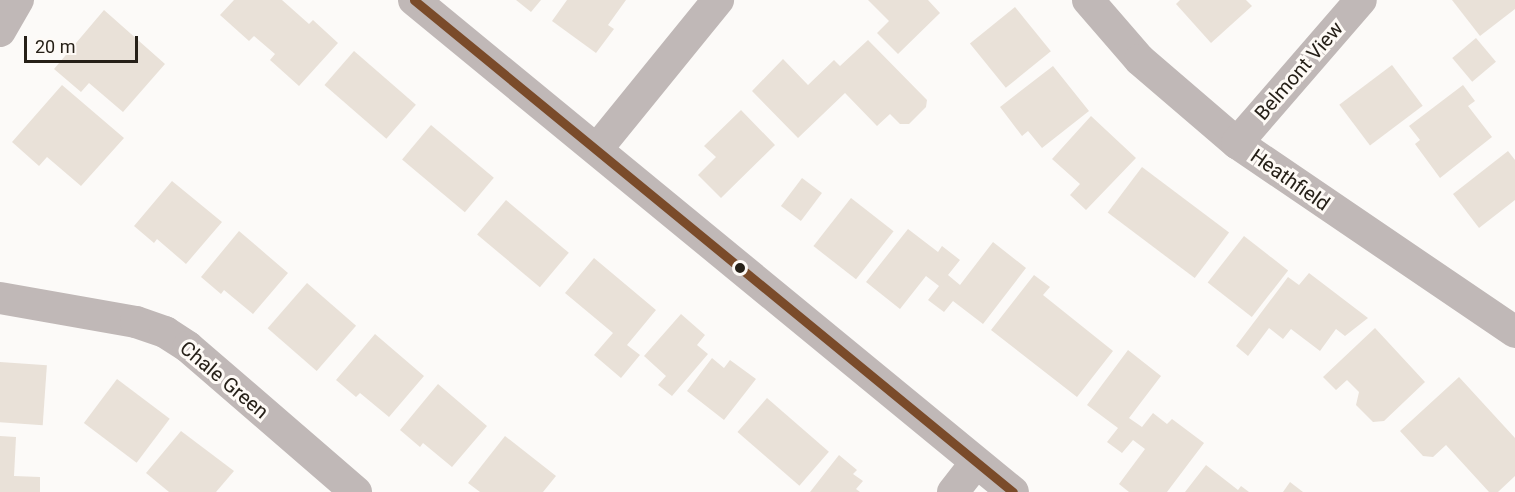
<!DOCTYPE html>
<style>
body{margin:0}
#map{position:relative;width:1515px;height:492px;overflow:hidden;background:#fcfaf8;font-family:Roboto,sans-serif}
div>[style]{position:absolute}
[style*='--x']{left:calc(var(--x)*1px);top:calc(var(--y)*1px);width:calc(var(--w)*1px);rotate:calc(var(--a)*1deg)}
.building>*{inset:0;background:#e9e1d8;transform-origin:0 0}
.street>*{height:32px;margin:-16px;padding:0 16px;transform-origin:16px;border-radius:16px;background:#c0b8b7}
.bus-1>*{height:9px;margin:-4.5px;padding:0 4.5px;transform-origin:4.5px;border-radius:4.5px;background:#7a4b2a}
.dots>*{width:16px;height:16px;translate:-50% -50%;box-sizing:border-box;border:3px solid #fefaf6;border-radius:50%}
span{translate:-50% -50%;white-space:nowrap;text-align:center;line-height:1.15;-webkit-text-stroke:6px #fefaf6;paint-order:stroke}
.street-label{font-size:20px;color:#262018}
.scale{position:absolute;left:24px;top:36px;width:114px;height:27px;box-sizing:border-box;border:3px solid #262018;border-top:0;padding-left:8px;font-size:18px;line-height:21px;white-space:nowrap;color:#262018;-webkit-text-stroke:4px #fefaf6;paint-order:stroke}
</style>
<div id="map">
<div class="building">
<i style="clip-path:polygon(234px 0,282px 0,309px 24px,313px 20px,338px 43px,299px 86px,270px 60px,275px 54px,254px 36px,249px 41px,220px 15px)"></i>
<i style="clip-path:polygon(516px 0,541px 0,531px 12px)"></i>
<i style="clip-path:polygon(567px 0,626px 0,608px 25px,614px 29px,596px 53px,552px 21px)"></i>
<i style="clip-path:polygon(868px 0,928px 0,940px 13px,898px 54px,877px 33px,889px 21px)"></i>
<i style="clip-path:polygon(1180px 0,1246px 0,1252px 6px,1211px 43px,1176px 4px)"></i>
<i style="clip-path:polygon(1452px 0,1515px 0,1515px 9px,1480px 36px)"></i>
<i style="left:1015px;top:7px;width:57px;height:58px;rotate:51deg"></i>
<i style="clip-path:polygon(104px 10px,165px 64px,123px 112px,89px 83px,81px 92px,54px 69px)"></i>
<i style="left:1476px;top:38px;width:31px;height:31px;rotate:50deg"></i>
<i style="clip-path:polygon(868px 40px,927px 100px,926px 107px,909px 124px,900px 124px,890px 114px,877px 126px,845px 93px,798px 138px,752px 91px,783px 59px,808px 85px,834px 60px,840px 66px)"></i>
<i style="left:354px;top:51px;width:82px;height:45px;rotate:41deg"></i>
<i style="left:1392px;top:65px;width:51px;height:66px;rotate:53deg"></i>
<i style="clip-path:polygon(1053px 66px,1089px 111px,1042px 148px,1028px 131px,1022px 136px,1000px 107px)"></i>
<i style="clip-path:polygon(62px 85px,124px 138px,81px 186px,47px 157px,39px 166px,12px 142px)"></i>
<i style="clip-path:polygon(1463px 85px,1475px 101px,1468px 106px,1492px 137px,1440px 178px,1415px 144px,1420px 140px,1409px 126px)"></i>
<i style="clip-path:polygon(741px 110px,775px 145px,721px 198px,698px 175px,716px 157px,704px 146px)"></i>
<i style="clip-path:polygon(1091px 116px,1136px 158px,1086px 210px,1070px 195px,1080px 184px,1052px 159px)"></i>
<i style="left:431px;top:125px;width:82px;height:45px;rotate:40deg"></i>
<i style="clip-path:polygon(1508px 151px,1515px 160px,1515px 200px,1479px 228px,1453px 194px)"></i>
<i style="left:1142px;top:167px;width:109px;height:57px;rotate:37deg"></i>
<i style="left:802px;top:178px;width:25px;height:35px;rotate:37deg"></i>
<i style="clip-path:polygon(172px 181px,222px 222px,186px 264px,157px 239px,154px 243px,134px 226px)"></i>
<i style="left:851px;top:198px;width:54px;height:61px;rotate:38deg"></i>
<i style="left:506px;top:200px;width:82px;height:45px;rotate:40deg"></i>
<i style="clip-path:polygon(908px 229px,938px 252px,942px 246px,960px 260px,948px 275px,960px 285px,993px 242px,1026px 268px,983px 324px,953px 301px,944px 312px,928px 300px,939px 286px,926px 276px,900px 309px,866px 282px)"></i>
<i style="clip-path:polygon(239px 231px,288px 273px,253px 314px,224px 290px,221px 294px,201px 277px)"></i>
<i style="left:1244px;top:236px;width:56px;height:59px;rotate:38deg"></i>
<i style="clip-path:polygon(594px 258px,656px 310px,627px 345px,640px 355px,621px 378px,594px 355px,613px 333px,565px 293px)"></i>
<i style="clip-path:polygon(1309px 273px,1368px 318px,1345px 336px,1336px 329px,1320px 351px,1291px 329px,1283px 339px,1269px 328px,1248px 356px,1236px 346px,1288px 277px,1299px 285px)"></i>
<i style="clip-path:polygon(1034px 275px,1050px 287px,1043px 295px,1113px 351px,1077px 397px,991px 330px)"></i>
<i style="left:307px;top:283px;width:65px;height:60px;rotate:41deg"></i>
<i style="clip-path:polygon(681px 314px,705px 335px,697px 345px,708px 354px,672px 396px,658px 385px,666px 376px,644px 356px)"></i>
<i style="clip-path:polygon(1375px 328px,1425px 382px,1384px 421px,1373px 422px,1356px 405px,1359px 392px,1347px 380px,1336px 390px,1323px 377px)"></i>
<i style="clip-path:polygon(375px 334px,424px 376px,389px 417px,360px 393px,356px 397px,336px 380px)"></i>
<i style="clip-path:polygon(1128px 350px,1161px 376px,1129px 418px,1142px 427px,1153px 413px,1167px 424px,1172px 419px,1204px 443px,1167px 492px,1129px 492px,1119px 484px,1145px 449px,1133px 440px,1122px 453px,1107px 442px,1118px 428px,1087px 405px)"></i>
<i style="clip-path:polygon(712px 358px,724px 368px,730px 360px,756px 379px,724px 420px,687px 391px)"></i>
<i style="left:0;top:362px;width:47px;height:60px;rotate:4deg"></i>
<i style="clip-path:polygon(1459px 377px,1515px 438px,1515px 476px,1498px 492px,1489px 492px,1446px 445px,1433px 457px,1423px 456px,1400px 431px)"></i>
<i style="left:117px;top:379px;width:66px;height:55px;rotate:37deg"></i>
<i style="clip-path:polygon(438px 384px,487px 426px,452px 467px,423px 443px,420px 447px,400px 430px)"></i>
<i style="left:767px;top:398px;width:82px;height:45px;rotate:41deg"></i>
<i style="clip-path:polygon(181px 431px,234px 471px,216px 492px,169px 492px,146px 473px)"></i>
<i style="clip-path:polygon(0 436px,16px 437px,14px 476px,40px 477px,40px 492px,0 492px)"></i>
<i style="clip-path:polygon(505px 436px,556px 476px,543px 492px,480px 492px,468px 483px)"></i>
<i style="clip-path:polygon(839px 455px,857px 470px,853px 474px,863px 481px,856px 489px,860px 492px,810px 492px)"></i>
<i style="clip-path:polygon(1206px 465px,1238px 490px,1241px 486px,1249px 492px,1185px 492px)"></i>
<i style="clip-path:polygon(1290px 482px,1303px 492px,1283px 492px)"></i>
</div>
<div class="street">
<i style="--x:414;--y:0;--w:775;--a:39.4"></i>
<i style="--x:1088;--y:0;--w:79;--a:49.1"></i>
<i style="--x:1140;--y:60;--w:128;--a:40.6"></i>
<i style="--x:1237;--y:143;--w:336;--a:34.2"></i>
<i style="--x:0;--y:31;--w:36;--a:-60"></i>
<i style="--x:1237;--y:143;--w:189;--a:-49.1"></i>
<i style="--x:597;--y:149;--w:192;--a:-50.9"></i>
<i style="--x:0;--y:298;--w:138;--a:10"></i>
<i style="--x:136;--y:322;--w:31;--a:19"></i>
<i style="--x:165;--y:332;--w:27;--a:33"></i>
<i style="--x:188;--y:347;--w:222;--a:40.8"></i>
<i style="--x:953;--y:492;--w:37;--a:-52"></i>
</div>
<div class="bus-1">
<i style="--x:414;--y:0;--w:775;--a:39.4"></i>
</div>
<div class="dots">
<i style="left:740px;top:268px;background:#262018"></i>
</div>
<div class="street-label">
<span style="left:1299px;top:71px;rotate:-49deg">Belmont View</span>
<span style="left:1290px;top:180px;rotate:35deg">Heathfield</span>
<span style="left:224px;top:380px;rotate:40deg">Chale Green</span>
</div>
<div class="scale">20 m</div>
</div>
